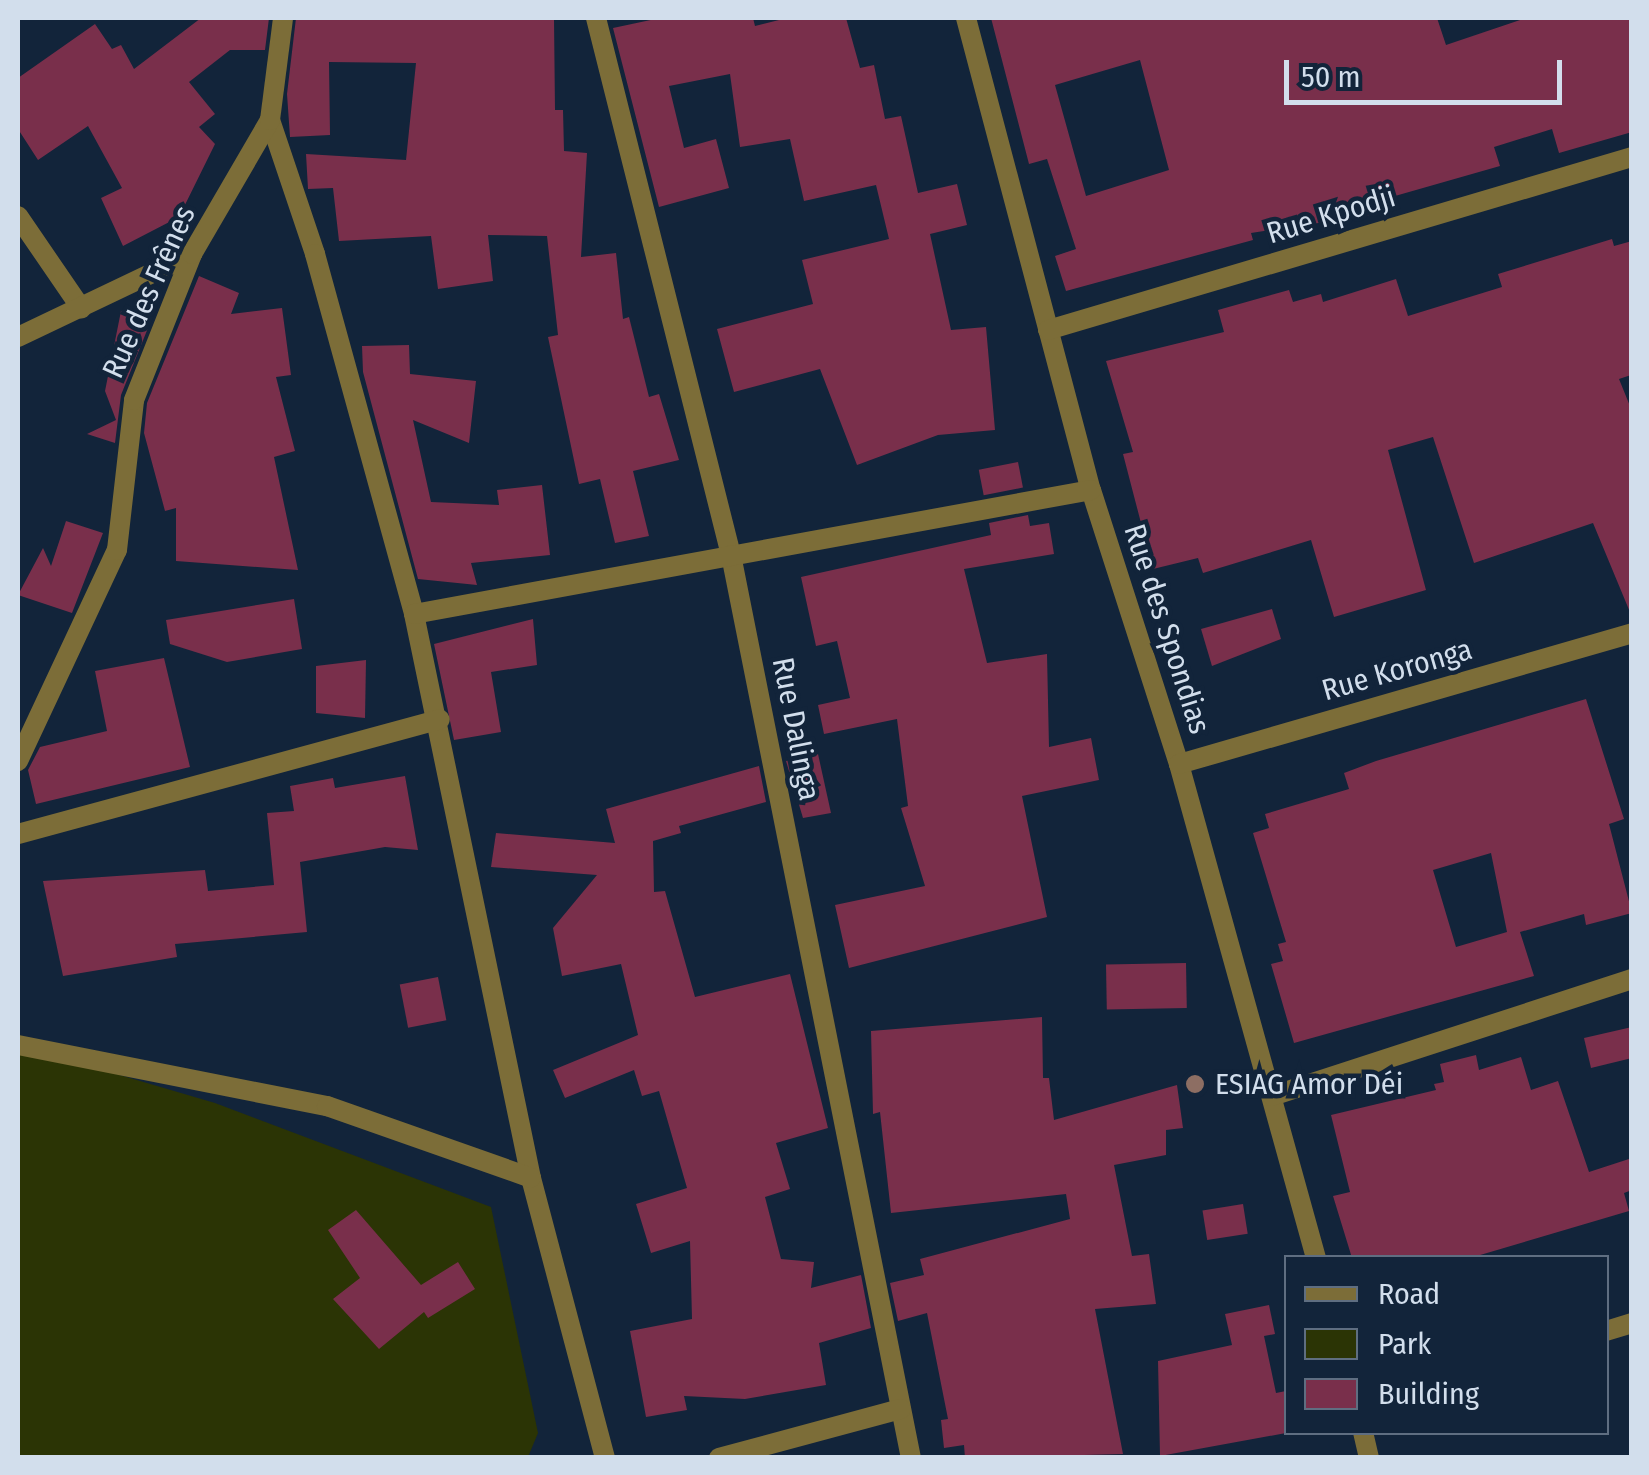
<!DOCTYPE html>
<meta charset="utf-8">
<style>
body{margin:0}
#map{position:relative;width:1649px;height:1475px;overflow:hidden;background:#12243a;font-family:"Fira Sans Condensed",sans-serif}
div>[style]{position:absolute}
[style*='--x']{left:calc(var(--x)*1px);top:calc(var(--y)*1px);width:calc(var(--w)*1px);rotate:calc(var(--a)*1deg)}
.green>*{inset:0;background:#2b3405}
.building>*{inset:0;background:#792f4b;transform-origin:0 0}
.minor>*{height:20px;margin:-10px;padding:0 10px;transform-origin:10px;border-radius:10px;background:#7c6d38}
.dots>*{width:28px;height:28px;translate:-50% -50%;box-sizing:border-box;border:5px solid #12243a;border-radius:50%}
span{translate:-50% -50%;white-space:nowrap;text-align:center;line-height:1.15;-webkit-text-stroke:9px #12243a;paint-order:stroke}
.street-label{font-size:30px;color:#d2deec}
.poi-label{font-size:30px;color:#d2deec}
.left{translate:0 -50%;text-align:left}
.frame{position:absolute;inset:0;border:20px solid #d2deec;pointer-events:none}
.legend{position:absolute;left:1284px;top:1255px;width:325px;height:180px;box-sizing:border-box;background:#12243a;border:2px solid #5f6e81;margin:0;padding:12px 18px;list-style:none;font-size:30px;color:#d2deec}
.legend li{display:flex;align-items:center;gap:20px;height:50px}
.legend b{width:50px;border:2px solid #5f6e81}
.scale{position:absolute;left:1284px;top:60px;width:278px;height:45px;box-sizing:border-box;border:5px solid #d2deec;border-top:0;padding-left:12px;font-size:30px;line-height:35px;white-space:nowrap;color:#d2deec;-webkit-text-stroke:8px #12243a;paint-order:stroke}
</style>
<div id="map">
<div class="green">
<i style="clip-path:polygon(18px 1052px,55px 1056px,215px 1103px,491px 1207px,538px 1433px,528px 1457px,18px 1457px)"></i>
</div>
<div class="building">
<i style="clip-path:polygon(201px 18px,269px 18px,265px 50px,230px 50px,189px 82px,215px 114px,199px 127px,215px 144px,179px 217px,123px 246px,101px 198px,122px 188px,88px 126px,38px 160px,18px 129px,18px 78px,95px 24px,112px 49px,121px 45px,134px 69px)"></i>
<i style="clip-path:polygon(296px 18px,554px 18px,555px 110px,563px 110px,564px 151px,587px 153px,581px 257px,616px 253px,623px 319px,629px 317px,649px 397px,659px 394px,679px 460px,633px 471px,649px 536px,615px 543px,600px 479px,579px 484px,548px 337px,558px 335px,547px 236px,488px 235px,493px 281px,438px 289px,431px 236px,339px 241px,333px 188px,308px 189px,306px 154px,406px 160px,416px 63px,329px 62px,330px 135px,290px 137px,287px 94px)"></i>
<i style="clip-path:polygon(660px 18px,753px 18px,755px 26px,787px 18px,846px 18px,860px 68px,874px 65px,885px 119px,901px 116px,918px 193px,957px 184px,967px 225px,930px 234px,951px 330px,986px 327px,995px 430px,938px 435px,857px 465px,820px 369px,734px 392px,717px 329px,813px 304px,802px 260px,889px 239px,876px 185px,804px 201px,790px 139px,740px 147px,730px 74px,669px 86px,684px 148px,716px 139px,729px 188px,659px 207px,613px 28px)"></i>
<i style="clip-path:polygon(evenodd,991px 18px,1437px 18px,1446px 45px,1526px 18px,1632px 18px,1632px 132px,1559px 153px,1552px 129px,1494px 147px,1500px 166px,1388px 198px,1392px 212px,1251px 233px,1253px 240px,1066px 291px,1055px 256px,1076px 249px,1047px 159px,1029px 164px,991px 18px,1140px 60px,1169px 170px,1086px 196px,1055px 85px,1140px 60px)"></i>
<i style="clip-path:polygon(1612px 239px,1614px 246px,1632px 241px,1631px 375px,1619px 379px,1632px 411px,1632px 617px,1593px 523px,1474px 563px,1433px 437px,1388px 450px,1426px 590px,1334px 617px,1311px 540px,1203px 573px,1198px 558px,1153px 569px,1123px 454px,1133px 452px,1106px 361px,1224px 332px,1218px 310px,1289px 290px,1293px 302px,1321px 294px,1323px 302px,1396px 279px,1408px 316px,1502px 287px,1498px 274px)"></i>
<i style="clip-path:polygon(199px 276px,239px 293px,231px 314px,282px 308px,291px 375px,276px 377px,295px 451px,274px 457px,298px 570px,176px 561px,176px 508px,165px 511px,144px 433px,147px 403px)"></i>
<i style="clip-path:polygon(121px 311px,152px 318px,121px 395px,115px 443px,87px 434px,116px 420px,105px 391px)"></i>
<i style="clip-path:polygon(409px 345px,410px 374px,476px 381px,469px 443px,413px 420px,431px 502px,499px 505px,497px 490px,542px 485px,550px 555px,471px 563px,477px 585px,418px 579px,363px 372px,362px 346px)"></i>
<i style="left:1018px;top:462px;width:26px;height:40px;rotate:79deg"></i>
<i style="clip-path:polygon(1028px 515px,1030px 526px,1049px 523px,1054px 554px,964px 569px,987px 663px,1047px 654px,1049px 747px,1091px 738px,1099px 780px,1022px 796px,1047px 917px,849px 968px,835px 905px,925px 886px,901px 808px,908px 806px,897px 719px,824px 734px,818px 705px,850px 698px,837px 641px,816px 646px,801px 577px,991px 535px,989px 523px)"></i>
<i style="clip-path:polygon(66px 521px,103px 533px,72px 613px,18px 595px,43px 548px,51px 566px)"></i>
<i style="clip-path:polygon(294px 599px,302px 649px,227px 662px,170px 644px,166px 620px)"></i>
<i style="clip-path:polygon(1272px 609px,1281px 639px,1212px 666px,1201px 629px)"></i>
<i style="clip-path:polygon(533px 619px,537px 665px,491px 672px,501px 732px,454px 740px,434px 644px)"></i>
<i style="clip-path:polygon(164px 658px,190px 767px,36px 804px,28px 770px,40px 747px,107px 731px,95px 671px)"></i>
<i style="clip-path:polygon(366px 660px,365px 718px,316px 713px,316px 666px)"></i>
<i style="clip-path:polygon(evenodd,1586px 699px,1624px 819px,1609px 824px,1632px 913px,1586px 925px,1584px 914px,1520px 932px,1534px 976px,1294px 1043px,1271px 964px,1283px 961px,1278px 944px,1286px 942px,1253px 833px,1269px 828px,1265px 814px,1349px 789px,1344px 773px,1376px 761px,1586px 699px,1491px 853px,1507px 932px,1456px 947px,1433px 870px,1491px 853px)"></i>
<i style="clip-path:polygon(818px 754px,831px 813px,803px 818px,786px 761px)"></i>
<i style="clip-path:polygon(759px 766px,766px 802px,679px 826px,681px 833px,653px 841px,654px 892px,665px 891px,695px 997px,790px 974px,828px 1128px,776px 1143px,790px 1189px,765px 1197px,781px 1259px,814px 1262px,811px 1288px,861px 1275px,871px 1328px,819px 1343px,826px 1385px,745px 1399px,684px 1396px,687px 1410px,646px 1417px,630px 1331px,692px 1319px,690px 1241px,651px 1253px,636px 1204px,687px 1188px,659px 1091px,642px 1096px,634px 1070px,565px 1098px,553px 1070px,638px 1035px,621px 964px,562px 976px,553px 928px,597px 875px,491px 867px,496px 833px,615px 843px,606px 809px)"></i>
<i style="clip-path:polygon(405px 776px,418px 850px,385px 847px,300px 862px,307px 932px,175px 944px,177px 957px,63px 976px,43px 881px,205px 870px,208px 891px,274px 885px,267px 813px,294px 811px,290px 786px,333px 778px,335px 788px)"></i>
<i style="left:1186px;top:963px;width:45px;height:80px;rotate:89deg"></i>
<i style="left:438px;top:977px;width:44px;height:39px;rotate:79deg"></i>
<i style="clip-path:polygon(1042px 1017px,1043px 1078px,1049px 1078px,1054px 1120px,1177px 1085px,1183px 1128px,1166px 1130px,1166px 1155px,1114px 1165px,1132px 1256px,1149px 1254px,1156px 1304px,1095px 1309px,1123px 1454px,965px 1458px,964px 1445px,944px 1448px,941px 1420px,948px 1419px,927px 1313px,898px 1321px,890px 1283px,924px 1275px,920px 1259px,1070px 1219px,1066px 1194px,891px 1213px,880px 1112px,873px 1114px,871px 1031px)"></i>
<i style="clip-path:polygon(1632px 1027px,1632px 1058px,1591px 1068px,1584px 1038px)"></i>
<i style="clip-path:polygon(1476px 1055px,1479px 1070px,1521px 1057px,1531px 1090px,1558px 1081px,1589px 1172px,1632px 1158px,1632px 1190px,1624px 1193px,1629px 1211px,1470px 1258px,1352px 1258px,1333px 1196px,1350px 1192px,1331px 1115px,1436px 1090px,1434px 1084px,1444px 1082px,1440px 1064px)"></i>
<i style="left:1243px;top:1204px;width:30px;height:41px;rotate:81deg"></i>
<i style="clip-path:polygon(356px 1210px,421px 1285px,458px 1262px,475px 1289px,428px 1318px,424px 1312px,379px 1349px,333px 1299px,360px 1278px,328px 1230px)"></i>
<i style="clip-path:polygon(1269px 1305px,1275px 1334px,1264px 1336px,1276px 1393px,1286px 1391px,1286px 1433px,1160px 1456px,1158px 1361px,1232px 1345px,1225px 1314px)"></i>
</div>
<div class="minor">
<i style="--x:596;--y:18;--w:554;--a:75.89"></i>
<i style="--x:731;--y:555;--w:921;--a:78.73"></i>
<i style="--x:966;--y:18;--w:488;--a:75.2"></i>
<i style="--x:1091;--y:490;--w:288;--a:72.2"></i>
<i style="--x:1179;--y:764;--w:513;--a:74.5"></i>
<i style="--x:270;--y:120;--w:141;--a:71.4"></i>
<i style="--x:315;--y:254;--w:373;--a:74.6"></i>
<i style="--x:414;--y:614;--w:576;--a:78.28"></i>
<i style="--x:531;--y:1178;--w:290;--a:75.2"></i>
<i style="--x:18;--y:216;--w:112;--a:55.6"></i>
<i style="--x:1048;--y:330;--w:609;--a:-16.5"></i>
<i style="--x:18;--y:337;--w:193;--a:-25.5"></i>
<i style="--x:414;--y:614;--w:688;--a:-10.38"></i>
<i style="--x:18;--y:761;--w:233;--a:-64.9"></i>
<i style="--x:117;--y:550;--w:151;--a:-83.5"></i>
<i style="--x:134;--y:400;--w:157;--a:-68.3"></i>
<i style="--x:192;--y:254;--w:155;--a:-59.8"></i>
<i style="--x:270;--y:120;--w:103;--a:-82.7"></i>
<i style="--x:1179;--y:764;--w:472;--a:-16.1"></i>
<i style="--x:18;--y:834;--w:437;--a:-15.2"></i>
<i style="--x:18;--y:1045;--w:315;--a:11.2"></i>
<i style="--x:327;--y:1106;--w:216;--a:19.4"></i>
<i style="--x:1272;--y:1096;--w:379;--a:-18"></i>
<i style="--x:1606;--y:1331;--w:27;--a:-17"></i>
<i style="--x:1363;--y:1432;--w:27;--a:77"></i>
<i style="--x:719;--y:1458;--w:188;--a:-15.1"></i>
</div>
<div class="dots">
<i style="left:1195px;top:1084px;background:#8d6e63"></i>
</div>
<div class="street-label">
<span style="left:1331px;top:215px;rotate:-17deg">Rue Kpodji</span>
<span style="left:149px;top:292px;rotate:-66deg">Rue des Frênes</span>
<span style="left:1167px;top:629px;rotate:72deg">Rue des Spondias</span>
<span style="left:1397px;top:670px;rotate:-16deg">Rue Koronga</span>
<span style="left:796px;top:729px;rotate:79deg">Rue Dalinga</span>
</div>
<div class="poi-label">
<span class="left" style="left:1215px;top:1084px">ESIAG Amor Déi</span>
</div>
<div class="frame"></div>
<ul class="legend">
<li><b style="height:12px;background:#7c6d38"></b>Road</li>
<li><b style="height:28px;background:#2b3405"></b>Park</li>
<li><b style="height:28px;background:#792f4b"></b>Building</li>
</ul>
<div class="scale">50 m</div>
</div>
